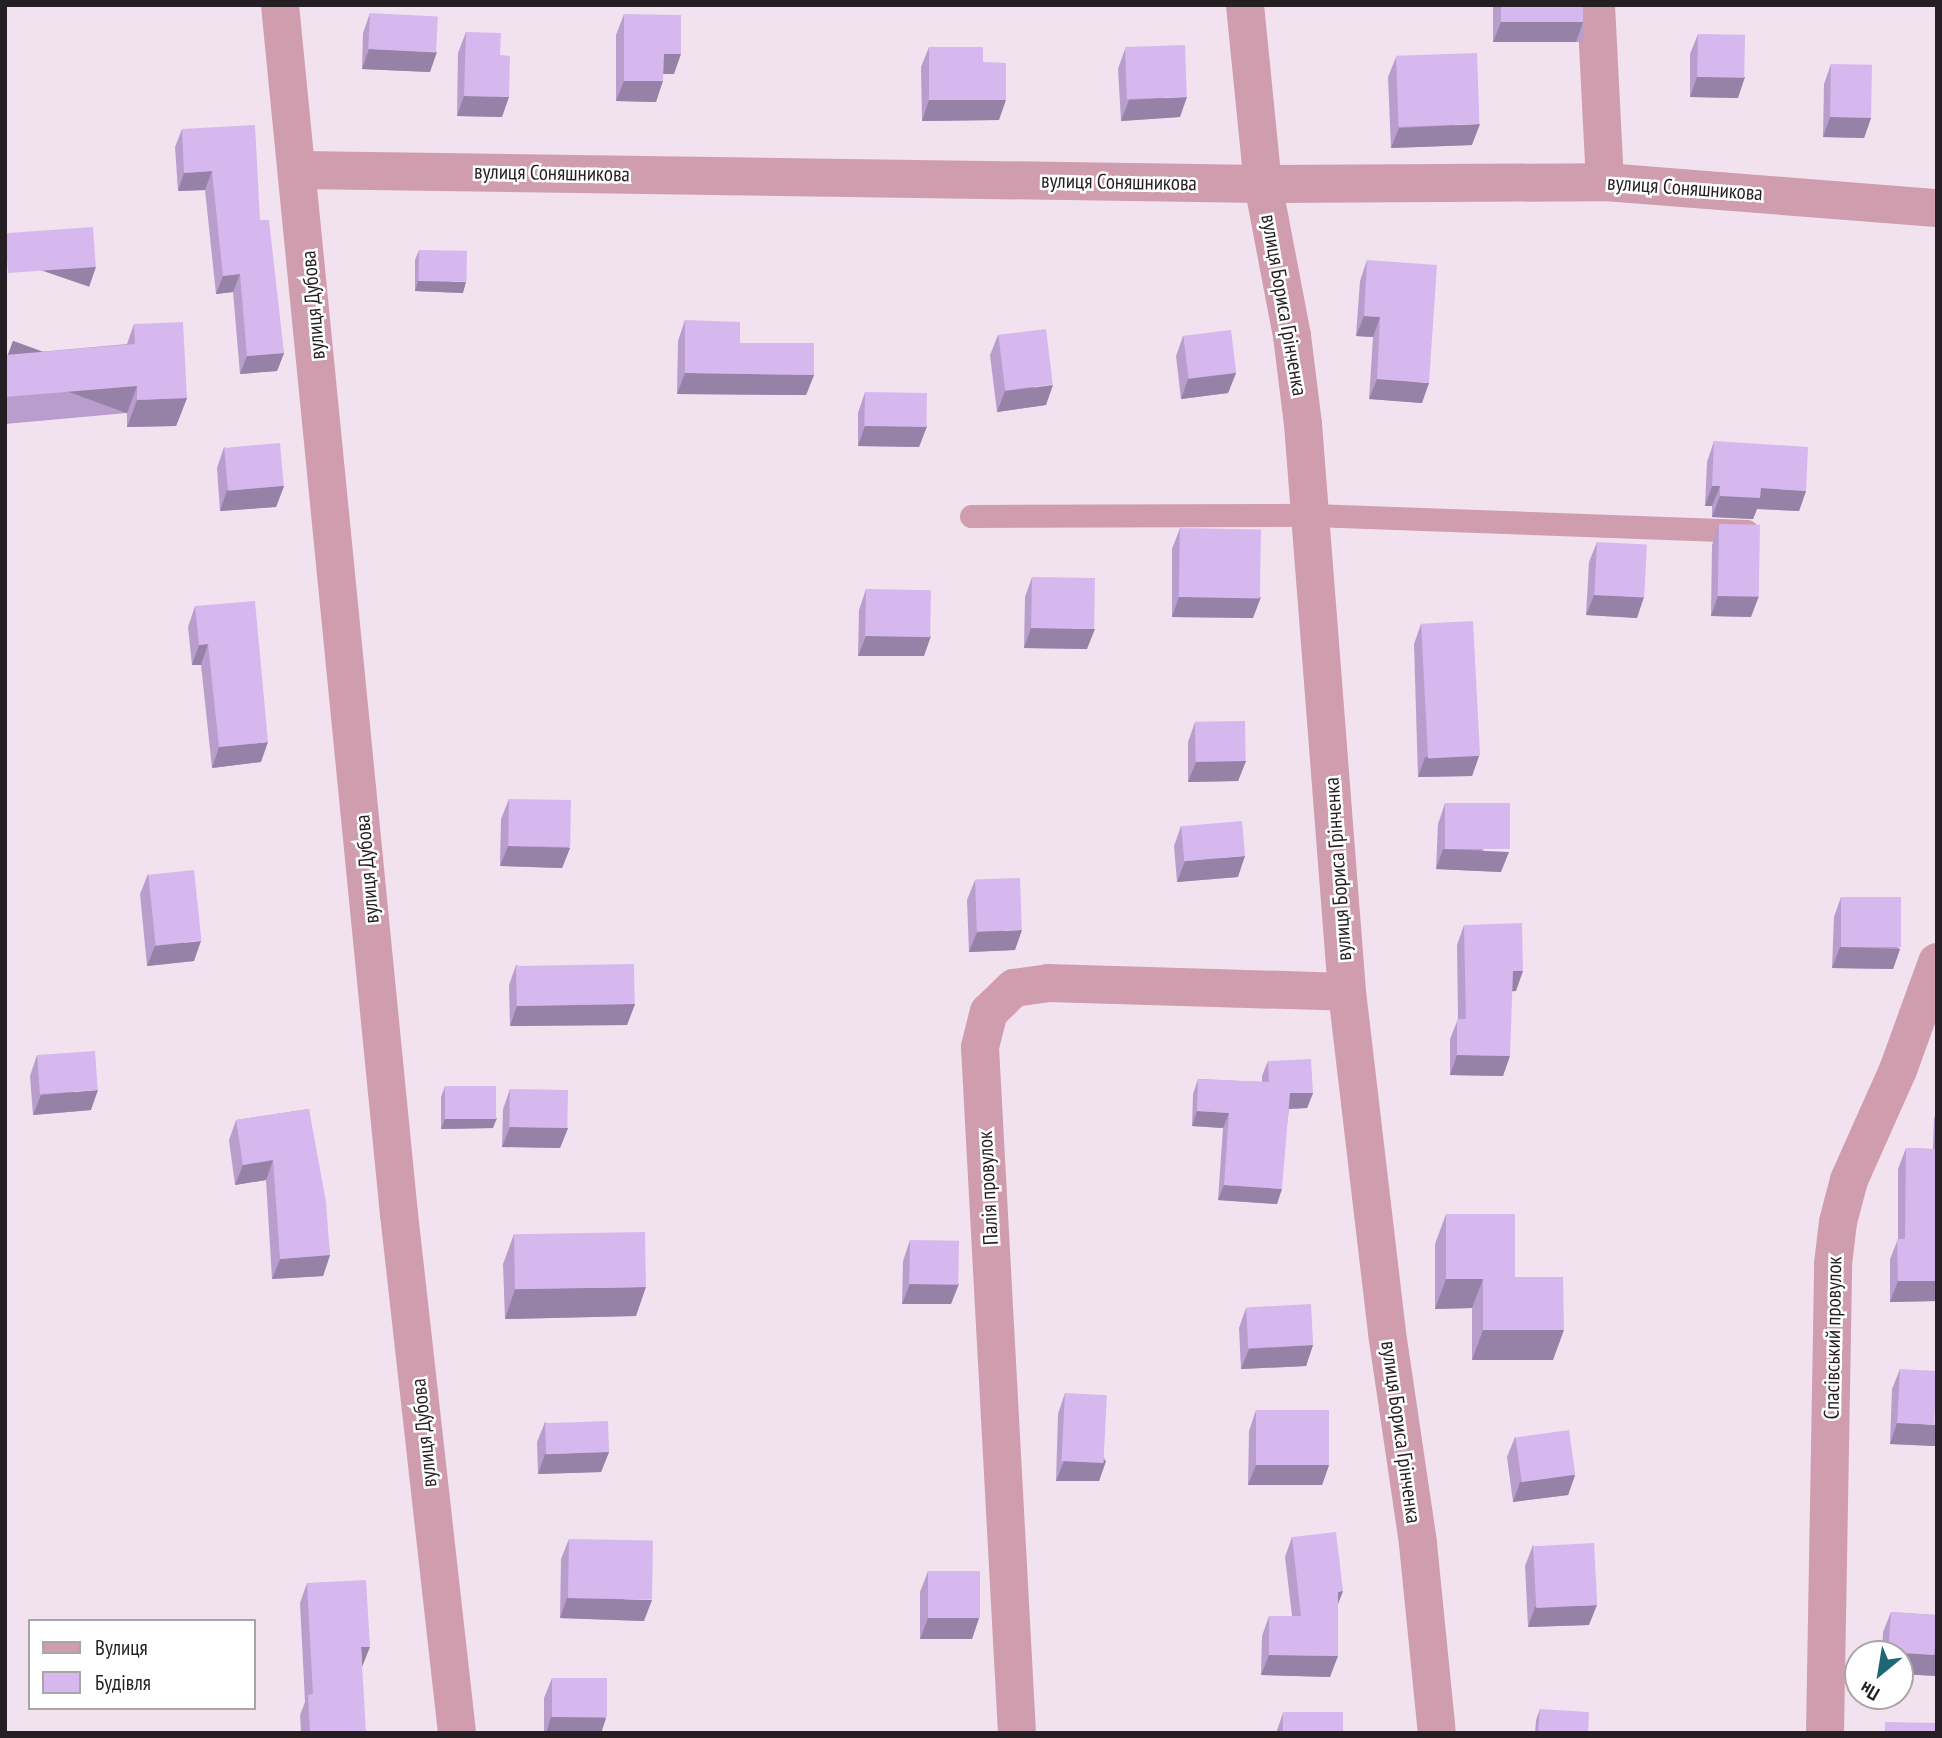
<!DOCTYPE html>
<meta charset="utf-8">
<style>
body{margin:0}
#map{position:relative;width:1942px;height:1738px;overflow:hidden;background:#f2e2ef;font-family:"PT Sans Narrow",sans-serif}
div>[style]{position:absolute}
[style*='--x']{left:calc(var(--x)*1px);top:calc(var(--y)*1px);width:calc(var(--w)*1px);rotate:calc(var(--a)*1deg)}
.service>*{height:23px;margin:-11.5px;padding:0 11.5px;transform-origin:11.5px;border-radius:11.5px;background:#cf9dad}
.minor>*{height:38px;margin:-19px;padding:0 19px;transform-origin:19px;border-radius:19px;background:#cf9dad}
.wall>*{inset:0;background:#b99ecd;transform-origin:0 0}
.shaded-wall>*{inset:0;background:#9681a7;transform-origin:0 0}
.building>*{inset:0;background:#d7b8ee;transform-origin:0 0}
span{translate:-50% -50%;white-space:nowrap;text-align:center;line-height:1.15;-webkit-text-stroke:5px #fff;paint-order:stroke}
.street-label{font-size:21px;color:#251f24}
.frame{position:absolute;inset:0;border:7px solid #251f24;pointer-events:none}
.legend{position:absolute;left:28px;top:1619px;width:228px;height:91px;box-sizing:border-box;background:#fff;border:2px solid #a8a5a7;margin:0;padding:9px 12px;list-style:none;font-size:21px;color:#251f24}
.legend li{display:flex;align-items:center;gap:14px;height:35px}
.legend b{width:35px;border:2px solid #a8a5a7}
.north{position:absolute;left:1844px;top:1640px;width:70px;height:70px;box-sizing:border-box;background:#fff;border:2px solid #a8a5a7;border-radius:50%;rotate:210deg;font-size:19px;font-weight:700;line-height:28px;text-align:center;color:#251f24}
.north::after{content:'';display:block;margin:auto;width:24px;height:32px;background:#1f6775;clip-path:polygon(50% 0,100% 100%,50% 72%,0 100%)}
</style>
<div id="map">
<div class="service">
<i style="--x:971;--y:516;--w:342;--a:-0.2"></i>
<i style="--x:1313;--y:515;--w:434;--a:2.1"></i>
</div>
<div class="minor">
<i style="--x:280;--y:5;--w:1215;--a:84.38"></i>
<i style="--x:399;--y:1214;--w:522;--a:83.62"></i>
<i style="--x:1245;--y:5;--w:180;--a:84.3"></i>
<i style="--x:1263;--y:184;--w:155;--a:79.2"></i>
<i style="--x:1292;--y:336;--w:89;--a:82.9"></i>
<i style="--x:1303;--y:424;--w:570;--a:85.57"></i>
<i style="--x:1347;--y:992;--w:343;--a:83.3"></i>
<i style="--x:1387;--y:1333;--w:213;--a:81.6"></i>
<i style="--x:1418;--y:1544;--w:190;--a:84.3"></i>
<i style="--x:1596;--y:5;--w:177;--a:87.1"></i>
<i style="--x:300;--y:170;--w:963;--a:0.83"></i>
<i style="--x:1263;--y:184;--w:342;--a:-0.3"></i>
<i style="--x:1605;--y:182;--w:333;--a:4.5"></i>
<i style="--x:1017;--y:1733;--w:687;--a:-93.09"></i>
<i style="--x:980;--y:1047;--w:36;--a:-76"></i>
<i style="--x:989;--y:1012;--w:35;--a:-44"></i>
<i style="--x:1014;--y:988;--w:34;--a:-8"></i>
<i style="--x:1048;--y:983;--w:299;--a:1.7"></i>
<i style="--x:1825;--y:1733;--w:469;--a:-89"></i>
<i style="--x:1833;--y:1264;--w:42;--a:-83.2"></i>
<i style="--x:1838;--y:1222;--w:43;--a:-75.3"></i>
<i style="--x:1849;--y:1180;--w:120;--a:-66"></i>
<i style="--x:1898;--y:1070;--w:115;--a:-70.1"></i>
</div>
<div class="wall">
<i style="left:1493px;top:5px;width:90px;height:37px"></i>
<i style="clip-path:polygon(370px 13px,430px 72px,362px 69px,363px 33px)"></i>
<i style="clip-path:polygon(624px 14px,674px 74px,663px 74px,656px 102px,616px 101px,616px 35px)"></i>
<i style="clip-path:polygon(466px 32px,500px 55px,502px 117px,457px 116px,458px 53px)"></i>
<i style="clip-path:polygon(1698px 34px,1738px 98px,1690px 97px,1690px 54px)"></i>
<i style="clip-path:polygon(929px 47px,983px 62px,999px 120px,922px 121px,921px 67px)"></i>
<i style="clip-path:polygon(1125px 49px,1180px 117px,1121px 121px,1118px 69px)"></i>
<i style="clip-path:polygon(1396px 57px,1472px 145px,1391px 148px,1388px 77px)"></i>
<i style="clip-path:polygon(1831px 64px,1871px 118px,1864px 138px,1823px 137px,1824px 84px)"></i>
<i style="clip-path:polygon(182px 129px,260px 220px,284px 353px,277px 371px,240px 374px,233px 292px,216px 294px,205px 190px,178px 191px,175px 147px)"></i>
<i style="clip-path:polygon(419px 250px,463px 293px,415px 291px,415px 260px)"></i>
<i style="clip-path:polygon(1367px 260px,1422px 403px,1369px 399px,1373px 337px,1356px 336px,1360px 281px)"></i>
<i style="clip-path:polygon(685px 320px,740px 343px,814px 375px,806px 395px,677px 394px,678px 341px)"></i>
<i style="clip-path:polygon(134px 324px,187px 398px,176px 426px,127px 427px,127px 413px,5px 424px,5px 355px,127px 344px)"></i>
<i style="clip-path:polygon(998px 335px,1046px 405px,997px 412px,990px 355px)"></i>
<i style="clip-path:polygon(1183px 336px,1236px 373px,1228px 393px,1181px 399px,1176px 356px)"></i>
<i style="clip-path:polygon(865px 392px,927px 426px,919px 447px,858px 446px,858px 413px)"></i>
<i style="clip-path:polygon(1714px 441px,1806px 491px,1799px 511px,1757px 509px,1753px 519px,1712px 517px,1712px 506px,1705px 506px,1707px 462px)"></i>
<i style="clip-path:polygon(224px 447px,284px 486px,276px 507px,220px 511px,217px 468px)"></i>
<i style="clip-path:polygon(1719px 524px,1751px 617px,1711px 616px,1712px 545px)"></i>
<i style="clip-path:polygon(1180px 528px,1253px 618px,1172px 617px,1172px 549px)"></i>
<i style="clip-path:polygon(1597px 542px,1637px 618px,1586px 615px,1589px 562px)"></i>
<i style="clip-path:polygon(1032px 577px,1087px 649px,1024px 648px,1025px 597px)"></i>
<i style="clip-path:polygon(866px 589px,924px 656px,858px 656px,859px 610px)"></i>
<i style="clip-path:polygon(195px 606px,261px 762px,212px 768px,201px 665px,192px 665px,188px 627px)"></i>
<i style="clip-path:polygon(1421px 624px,1479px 756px,1472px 776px,1418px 777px,1414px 644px)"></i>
<i style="clip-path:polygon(1195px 722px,1246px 761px,1238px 781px,1188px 782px,1188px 742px)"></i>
<i style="clip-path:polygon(509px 799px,570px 848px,562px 868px,500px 866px,501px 819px)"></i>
<i style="clip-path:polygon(1445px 803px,1501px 872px,1436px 869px,1438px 824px)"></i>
<i style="clip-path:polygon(1181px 826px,1238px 877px,1177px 882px,1174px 846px)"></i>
<i style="clip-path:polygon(148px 874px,194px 961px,147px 966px,140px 894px)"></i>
<i style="clip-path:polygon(975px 880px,1015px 950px,969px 952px,967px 900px)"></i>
<i style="clip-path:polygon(1841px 897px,1900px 949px,1893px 969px,1832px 968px,1834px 917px)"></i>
<i style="clip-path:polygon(1464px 925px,1516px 991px,1512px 991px,1503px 1076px,1450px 1075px,1450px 1039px,1458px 1019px,1457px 945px)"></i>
<i style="clip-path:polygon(516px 965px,635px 1004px,627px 1025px,510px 1026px,509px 985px)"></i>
<i style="clip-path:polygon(37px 1055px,91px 1110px,33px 1115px,30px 1076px)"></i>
<i style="clip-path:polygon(1268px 1061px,1313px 1093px,1307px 1108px,1289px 1109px,1277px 1204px,1218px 1200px,1223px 1128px,1192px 1126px,1193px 1094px,1198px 1079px,1262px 1082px,1262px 1076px)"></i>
<i style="clip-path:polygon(445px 1086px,493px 1128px,441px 1129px,441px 1097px)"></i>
<i style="clip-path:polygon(510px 1089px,568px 1128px,560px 1148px,502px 1147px,503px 1109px)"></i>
<i style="clip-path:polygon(309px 1109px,330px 1255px,323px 1276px,272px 1279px,266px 1180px,235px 1185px,229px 1140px,236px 1120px)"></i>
<i style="clip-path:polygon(1937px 1111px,1937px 1301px,1890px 1302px,1890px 1259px,1898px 1239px,1898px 1169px,1906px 1148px,1933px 1149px,1934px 1118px)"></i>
<i style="clip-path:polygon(1446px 1214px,1515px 1277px,1553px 1360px,1472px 1360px,1472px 1308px,1435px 1309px,1435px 1244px)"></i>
<i style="clip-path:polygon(514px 1234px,636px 1316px,505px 1319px,503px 1264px)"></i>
<i style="clip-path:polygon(910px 1240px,951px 1304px,902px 1304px,903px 1261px)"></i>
<i style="clip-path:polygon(1246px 1308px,1313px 1345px,1306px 1366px,1241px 1369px,1239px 1328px)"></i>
<i style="clip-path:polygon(1900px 1369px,1935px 1446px,1890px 1444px,1892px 1389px)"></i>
<i style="clip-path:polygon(1065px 1393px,1106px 1461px,1099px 1481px,1056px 1481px,1058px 1414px)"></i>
<i style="clip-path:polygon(1256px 1410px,1329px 1465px,1322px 1485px,1248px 1485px,1249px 1431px)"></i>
<i style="clip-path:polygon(545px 1422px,609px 1452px,601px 1472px,538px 1474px,537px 1442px)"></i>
<i style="clip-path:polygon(1515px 1437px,1575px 1475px,1568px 1495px,1513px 1502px,1507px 1457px)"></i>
<i style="clip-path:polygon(1292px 1537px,1343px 1591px,1338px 1604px,1330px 1677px,1261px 1675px,1262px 1636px,1269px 1616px,1292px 1616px,1285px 1557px)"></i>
<i style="clip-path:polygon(569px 1539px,644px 1621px,560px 1618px,561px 1559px)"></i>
<i style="clip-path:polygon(1533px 1545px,1589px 1625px,1528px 1627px,1525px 1566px)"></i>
<i style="clip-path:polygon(928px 1571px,979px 1618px,972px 1639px,920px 1639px,920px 1592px)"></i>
<i style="clip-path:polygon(307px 1583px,366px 1733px,301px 1733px,300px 1715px,305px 1702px,300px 1603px)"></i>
<i style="clip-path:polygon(1891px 1612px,1937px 1615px,1937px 1676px,1900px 1674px,1900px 1654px,1882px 1654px,1883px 1632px)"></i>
<i style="clip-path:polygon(552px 1678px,606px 1718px,601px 1733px,544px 1733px,544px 1698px)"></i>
<i style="clip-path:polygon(1540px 1709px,1588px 1733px,1535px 1733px,1536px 1720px)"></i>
<i style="clip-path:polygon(1283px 1713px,1343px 1733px,1276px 1733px)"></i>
</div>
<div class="shaded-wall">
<i style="clip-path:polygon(1501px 22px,1583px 22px,1576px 42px,1493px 42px)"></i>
<i style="clip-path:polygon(369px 49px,437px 52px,430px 72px,362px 69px)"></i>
<i style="clip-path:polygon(664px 54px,681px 54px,674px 74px,657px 74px)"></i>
<i style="clip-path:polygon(1697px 77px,1745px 77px,1738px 98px,1690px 97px)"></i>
<i style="clip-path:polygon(624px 81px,663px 81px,656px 102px,616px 101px)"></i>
<i style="clip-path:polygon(464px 96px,509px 97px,502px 117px,457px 116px)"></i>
<i style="clip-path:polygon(1187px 97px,1180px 117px,1121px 121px,1129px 100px)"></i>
<i style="clip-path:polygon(929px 100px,1006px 100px,999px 120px,922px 121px)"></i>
<i style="clip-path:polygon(1830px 117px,1871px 118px,1864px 138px,1823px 137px)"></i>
<i style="clip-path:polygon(1480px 124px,1472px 145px,1391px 148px,1399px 128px)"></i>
<i style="clip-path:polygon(212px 171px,205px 190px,178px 191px,184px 173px)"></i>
<i style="left:96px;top:267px;width:21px;height:91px;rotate:109deg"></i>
<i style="clip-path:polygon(240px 274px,233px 292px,216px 294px,223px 276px)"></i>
<i style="clip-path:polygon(418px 281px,466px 282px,463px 293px,415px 291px)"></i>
<i style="clip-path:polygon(1364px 316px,1380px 317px,1373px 337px,1356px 336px)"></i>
<i style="clip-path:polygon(284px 353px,277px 371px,240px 374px,247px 356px)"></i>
<i style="clip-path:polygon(685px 373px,814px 375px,806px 395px,677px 394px)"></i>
<i style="clip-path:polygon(1236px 373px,1228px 393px,1181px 399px,1188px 379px)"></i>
<i style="clip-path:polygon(1377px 379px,1429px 383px,1422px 403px,1369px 399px)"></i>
<i style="clip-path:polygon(1053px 385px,1046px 405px,997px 412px,1005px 391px)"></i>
<i style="left:137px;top:386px;width:29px;height:132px;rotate:110deg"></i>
<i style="clip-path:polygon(187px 398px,176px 426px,127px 427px,137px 400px)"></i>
<i style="clip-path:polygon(865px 426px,927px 426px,919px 447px,858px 446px)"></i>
<i style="clip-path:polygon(284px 486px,276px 507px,220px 511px,227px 490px)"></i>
<i style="clip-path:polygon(1712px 486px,1720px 486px,1712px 506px,1705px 506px)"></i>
<i style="clip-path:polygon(1761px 488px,1806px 491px,1799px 511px,1757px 509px,1753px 519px,1712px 517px,1720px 496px)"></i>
<i style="clip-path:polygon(1594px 595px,1644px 597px,1637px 618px,1586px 615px)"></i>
<i style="clip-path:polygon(1718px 596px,1759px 596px,1751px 617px,1711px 616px)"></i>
<i style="clip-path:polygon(1179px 597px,1261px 597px,1253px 618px,1172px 617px)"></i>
<i style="clip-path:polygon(1031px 628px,1095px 629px,1087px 649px,1024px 648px)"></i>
<i style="clip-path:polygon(866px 636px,931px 636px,924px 656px,858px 656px)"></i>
<i style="clip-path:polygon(208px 644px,201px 665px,192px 665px,199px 645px)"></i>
<i style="clip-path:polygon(268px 742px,261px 762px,212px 768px,219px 747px)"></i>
<i style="clip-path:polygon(1479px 756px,1472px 776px,1418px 777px,1425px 757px)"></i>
<i style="clip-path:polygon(1246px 761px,1238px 781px,1188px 782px,1196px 762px)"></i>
<i style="clip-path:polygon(508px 846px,570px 848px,562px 868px,500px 866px)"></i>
<i style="clip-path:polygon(1443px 849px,1509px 852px,1501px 872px,1436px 869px)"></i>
<i style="clip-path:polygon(1245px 856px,1238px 877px,1177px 882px,1185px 861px)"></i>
<i style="clip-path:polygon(1022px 930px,1015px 950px,969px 952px,977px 932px)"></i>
<i style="clip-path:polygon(201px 941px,194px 961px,147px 966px,155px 946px)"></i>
<i style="clip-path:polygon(1840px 947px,1900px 949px,1893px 969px,1832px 968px)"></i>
<i style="clip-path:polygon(1513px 971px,1523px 971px,1516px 991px,1506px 992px)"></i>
<i style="clip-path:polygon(635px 1004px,627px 1025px,510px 1026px,517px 1006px)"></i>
<i style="clip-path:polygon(1457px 1055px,1510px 1056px,1503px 1076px,1450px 1075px)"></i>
<i style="clip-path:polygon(98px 1090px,91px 1110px,33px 1115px,41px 1095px)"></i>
<i style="clip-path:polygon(1290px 1093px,1313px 1093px,1307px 1108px,1284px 1109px)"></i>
<i style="clip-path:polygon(1197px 1111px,1229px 1113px,1223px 1128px,1192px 1126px)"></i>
<i style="clip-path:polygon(497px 1118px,493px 1128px,441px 1129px,445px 1119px)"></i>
<i style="clip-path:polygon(510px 1127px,568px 1128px,560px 1148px,502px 1147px)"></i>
<i style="clip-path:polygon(273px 1160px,266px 1180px,235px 1185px,243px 1165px)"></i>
<i style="clip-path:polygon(1224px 1185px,1282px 1189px,1277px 1204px,1218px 1200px)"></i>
<i style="clip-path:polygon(330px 1255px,323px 1276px,272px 1279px,280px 1259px)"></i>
<i style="clip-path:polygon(1446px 1279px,1483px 1279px,1472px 1308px,1435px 1309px)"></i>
<i style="clip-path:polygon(1898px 1281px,1937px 1281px,1937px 1301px,1890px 1302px)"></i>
<i style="clip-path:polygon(910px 1284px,959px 1284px,951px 1304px,902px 1304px)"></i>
<i style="clip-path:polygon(646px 1287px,636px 1316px,505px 1319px,515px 1289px)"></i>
<i style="clip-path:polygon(1483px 1330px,1564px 1330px,1553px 1360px,1472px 1360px)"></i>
<i style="clip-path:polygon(1313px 1345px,1306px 1366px,1241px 1369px,1249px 1349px)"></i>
<i style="clip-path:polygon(1897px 1423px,1937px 1425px,1937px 1441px,1935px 1446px,1890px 1444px)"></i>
<i style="clip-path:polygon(609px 1452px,601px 1472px,538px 1474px,545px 1454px)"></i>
<i style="clip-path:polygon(1064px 1461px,1106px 1461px,1099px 1481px,1056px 1481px)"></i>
<i style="clip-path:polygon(1256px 1465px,1329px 1465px,1322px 1485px,1248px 1485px)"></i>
<i style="clip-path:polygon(1575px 1475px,1568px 1495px,1513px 1502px,1520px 1482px)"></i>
<i style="clip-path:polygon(1343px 1591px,1335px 1611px,1338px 1592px)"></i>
<i style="clip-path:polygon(567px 1598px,652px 1600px,644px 1621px,560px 1618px)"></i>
<i style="clip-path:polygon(1597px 1605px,1589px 1625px,1528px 1627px,1535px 1607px)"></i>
<i style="clip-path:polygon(928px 1618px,979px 1618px,972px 1639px,920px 1639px)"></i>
<i style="clip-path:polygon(361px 1647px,370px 1647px,362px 1667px)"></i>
<i style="clip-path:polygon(1888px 1652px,1937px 1655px,1937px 1676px,1900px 1674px,1900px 1654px,1887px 1654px)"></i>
<i style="clip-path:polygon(1269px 1655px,1338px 1656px,1330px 1677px,1261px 1675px)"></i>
<i style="clip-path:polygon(551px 1717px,606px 1718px,601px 1733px,546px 1733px)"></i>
</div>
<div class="building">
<i style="left:1501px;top:5px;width:82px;height:17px"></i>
<i style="left:370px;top:13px;width:68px;height:36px;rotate:3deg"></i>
<i style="clip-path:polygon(624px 14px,681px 15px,681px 54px,664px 54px,663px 81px,624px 81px)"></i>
<i style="clip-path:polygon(466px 32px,501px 33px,500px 55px,510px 56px,509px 97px,464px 96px)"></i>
<i style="left:1698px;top:34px;width:47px;height:43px;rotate:1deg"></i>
<i style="left:1185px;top:45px;width:52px;height:60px;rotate:88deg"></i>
<i style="clip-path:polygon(929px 47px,983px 47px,983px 62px,1006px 63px,1006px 100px,929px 100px)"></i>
<i style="left:1477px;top:53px;width:71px;height:81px;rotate:88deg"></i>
<i style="left:1831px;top:64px;width:41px;height:53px;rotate:1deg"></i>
<i style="clip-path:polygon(255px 125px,260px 220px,269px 220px,284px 353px,247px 356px,240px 274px,223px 276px,212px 171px,184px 173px,182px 129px)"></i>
<i style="left:93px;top:227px;width:40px;height:88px;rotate:86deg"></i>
<i style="left:419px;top:250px;width:48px;height:31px;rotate:1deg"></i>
<i style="clip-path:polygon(1367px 260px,1437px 265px,1429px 383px,1377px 379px,1380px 317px,1364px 316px)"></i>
<i style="clip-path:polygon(685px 320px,740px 322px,740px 343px,814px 343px,814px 375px,685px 373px)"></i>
<i style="clip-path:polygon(183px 322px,187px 398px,137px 400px,137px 386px,5px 397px,5px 355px,135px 344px,134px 324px)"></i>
<i style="left:1046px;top:329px;width:56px;height:48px;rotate:83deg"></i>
<i style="left:1231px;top:330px;width:43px;height:48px;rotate:83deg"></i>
<i style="left:865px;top:392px;width:62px;height:34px;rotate:1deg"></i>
<i style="clip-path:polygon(1714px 441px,1808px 447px,1806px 491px,1761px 488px,1760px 498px,1720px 496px,1720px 486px,1712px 486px)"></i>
<i style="left:280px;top:443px;width:43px;height:56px;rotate:85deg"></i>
<i style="left:1719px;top:524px;width:41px;height:72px;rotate:1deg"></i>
<i style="left:1180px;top:528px;width:81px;height:69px;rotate:1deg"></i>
<i style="left:1597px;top:542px;width:50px;height:53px;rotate:3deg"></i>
<i style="left:1032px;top:577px;width:63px;height:51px;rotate:1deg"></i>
<i style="left:866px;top:589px;width:65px;height:47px;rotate:1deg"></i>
<i style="clip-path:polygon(255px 601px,268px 742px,219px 747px,208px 644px,199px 645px,195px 606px)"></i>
<i style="left:1473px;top:621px;width:135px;height:52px;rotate:87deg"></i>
<i style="left:1245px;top:721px;width:40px;height:50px;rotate:89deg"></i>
<i style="left:509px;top:799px;width:62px;height:47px;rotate:1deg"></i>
<i style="left:1445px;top:803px;width:65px;height:46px"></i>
<i style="left:1242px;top:821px;width:35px;height:61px;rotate:85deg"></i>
<i style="left:194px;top:870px;width:71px;height:46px;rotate:84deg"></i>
<i style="left:1020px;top:878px;width:52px;height:45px;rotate:88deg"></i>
<i style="left:1841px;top:897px;width:60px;height:50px"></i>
<i style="clip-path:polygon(1522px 923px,1523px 971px,1513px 971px,1510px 1056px,1457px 1055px,1457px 1019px,1466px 1019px,1464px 925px)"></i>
<i style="left:634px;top:964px;width:40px;height:118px;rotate:89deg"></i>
<i style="left:95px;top:1051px;width:39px;height:58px;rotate:86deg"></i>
<i style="clip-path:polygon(1311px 1059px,1313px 1093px,1290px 1093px,1282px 1189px,1224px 1185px,1229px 1113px,1197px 1111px,1198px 1079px,1269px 1082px,1268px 1061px)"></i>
<i style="left:445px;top:1086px;width:51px;height:33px"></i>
<i style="left:510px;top:1089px;width:58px;height:38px;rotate:1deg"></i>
<i style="clip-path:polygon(309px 1109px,326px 1202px,330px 1255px,280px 1259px,273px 1160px,243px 1165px,236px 1120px)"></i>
<i style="clip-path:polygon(1906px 1148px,1937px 1149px,1937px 1281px,1898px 1281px,1897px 1239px,1905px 1239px)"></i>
<i style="clip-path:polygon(1446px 1214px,1515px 1214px,1515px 1277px,1563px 1277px,1564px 1330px,1483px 1330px,1483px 1279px,1446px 1279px)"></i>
<i style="left:645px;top:1232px;width:55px;height:131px;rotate:89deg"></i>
<i style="left:910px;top:1240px;width:49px;height:44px;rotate:1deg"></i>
<i style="left:1311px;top:1304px;width:41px;height:65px;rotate:87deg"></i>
<i style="left:1900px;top:1369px;width:37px;height:54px;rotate:3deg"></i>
<i style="left:1065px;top:1393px;width:42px;height:68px;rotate:3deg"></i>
<i style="left:1256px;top:1410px;width:73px;height:55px"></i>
<i style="left:608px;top:1421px;width:31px;height:63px;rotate:88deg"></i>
<i style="left:1569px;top:1430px;width:45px;height:54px;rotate:82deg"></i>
<i style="clip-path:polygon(1336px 1532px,1343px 1591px,1338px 1592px,1338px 1656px,1269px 1655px,1269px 1616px,1301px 1616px,1292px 1537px)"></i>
<i style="left:569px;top:1539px;width:84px;height:59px;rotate:1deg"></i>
<i style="left:1594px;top:1543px;width:62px;height:61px;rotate:87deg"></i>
<i style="left:928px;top:1571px;width:52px;height:47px"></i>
<i style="clip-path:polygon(366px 1580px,370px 1647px,361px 1647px,366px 1733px,310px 1733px,308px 1695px,313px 1694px,307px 1583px)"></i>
<i style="left:1891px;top:1612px;width:46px;height:40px;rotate:4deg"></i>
<i style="left:552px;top:1678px;width:55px;height:39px"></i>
<i style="clip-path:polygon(1540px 1709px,1589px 1712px,1588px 1733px,1538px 1733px)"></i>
<i style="left:1343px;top:1712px;width:21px;height:60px;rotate:90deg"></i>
<i style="left:1885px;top:1722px;width:52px;height:11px;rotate:1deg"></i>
</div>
<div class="street-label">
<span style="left:552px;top:173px;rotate:1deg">вулиця Соняшникова</span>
<span style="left:1119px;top:182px;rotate:1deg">вулиця Соняшникова</span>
<span style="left:1685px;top:188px;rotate:4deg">вулиця Соняшникова</span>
<span style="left:313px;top:305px;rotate:-95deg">вулиця Дубова</span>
<span style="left:1284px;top:305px;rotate:80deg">вулиця Бориса Грінченка</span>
<span style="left:367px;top:869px;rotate:-95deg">вулиця Дубова</span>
<span style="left:1338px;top:869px;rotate:-94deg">вулиця Бориса Грінченка</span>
<span style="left:988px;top:1188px;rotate:-93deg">Палія провулок</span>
<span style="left:1833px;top:1338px;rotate:-89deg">Спасівський провулок</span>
<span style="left:1401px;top:1432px;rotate:82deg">вулиця Бориса Грінченка</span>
<span style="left:424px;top:1433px;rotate:-96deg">вулиця Дубова</span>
</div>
<div class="frame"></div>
<ul class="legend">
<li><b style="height:9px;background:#cf9dad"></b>Вулиця</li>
<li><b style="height:19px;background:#d7b8ee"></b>Будівля</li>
</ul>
<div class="north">Пн</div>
</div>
